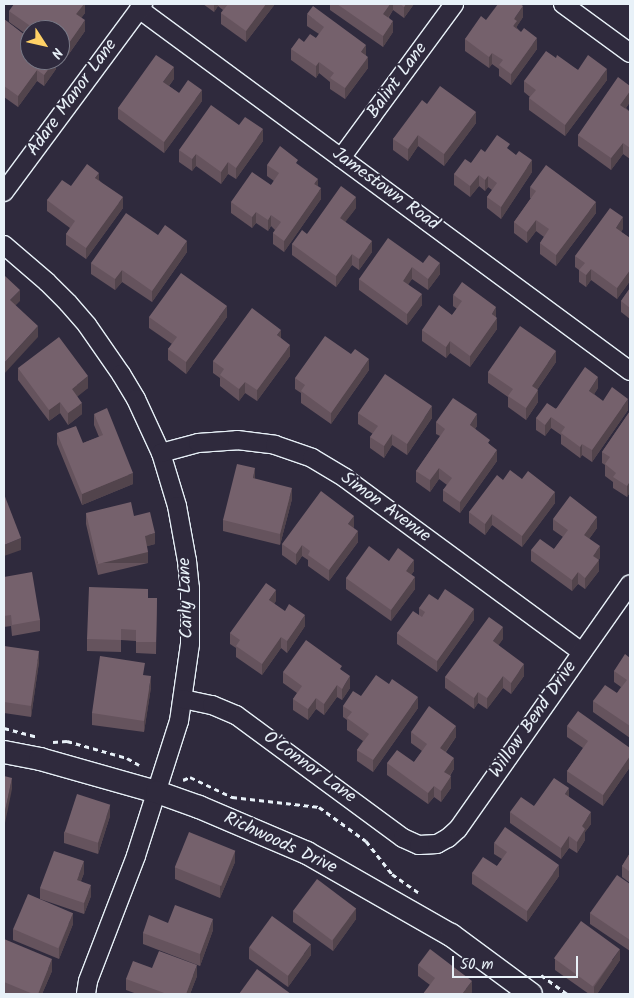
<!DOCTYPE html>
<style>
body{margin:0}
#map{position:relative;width:634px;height:998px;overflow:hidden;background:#2f2a3d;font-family:Kalam,sans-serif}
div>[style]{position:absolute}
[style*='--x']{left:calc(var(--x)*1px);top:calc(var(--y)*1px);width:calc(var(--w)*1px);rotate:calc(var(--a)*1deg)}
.path>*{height:3px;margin-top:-1.5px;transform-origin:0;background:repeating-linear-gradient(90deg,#e8f1f8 0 5px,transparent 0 9px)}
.roads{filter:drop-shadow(1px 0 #e8f1f8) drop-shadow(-1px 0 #e8f1f8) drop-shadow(0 1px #e8f1f8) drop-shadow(0 -1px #e8f1f8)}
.minor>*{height:18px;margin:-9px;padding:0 9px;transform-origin:9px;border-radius:9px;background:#2f2a3d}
.tertiary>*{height:22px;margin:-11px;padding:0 11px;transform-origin:11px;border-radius:11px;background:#2f2a3d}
.wall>*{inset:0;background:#65535d}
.shaded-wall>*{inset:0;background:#52444c;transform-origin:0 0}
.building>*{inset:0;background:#75616c;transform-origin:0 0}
span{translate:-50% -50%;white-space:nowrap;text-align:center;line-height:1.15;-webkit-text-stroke:4px #2f2a3d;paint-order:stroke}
.street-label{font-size:18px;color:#e8f1f8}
.frame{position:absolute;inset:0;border:5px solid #e8f1f8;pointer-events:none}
.north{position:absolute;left:20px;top:20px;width:50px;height:50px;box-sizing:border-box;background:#2f2a3d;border:1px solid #797a88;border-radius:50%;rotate:125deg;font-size:14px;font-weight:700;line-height:20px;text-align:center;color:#e8f1f8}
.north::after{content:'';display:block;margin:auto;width:18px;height:22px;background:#ffd166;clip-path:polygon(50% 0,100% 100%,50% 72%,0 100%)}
.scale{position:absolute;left:452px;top:956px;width:126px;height:22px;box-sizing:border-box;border:2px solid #e8f1f8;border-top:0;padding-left:6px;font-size:15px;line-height:18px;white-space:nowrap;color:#e8f1f8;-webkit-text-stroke:4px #2f2a3d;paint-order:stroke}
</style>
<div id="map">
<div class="path">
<i style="--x:4;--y:728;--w:34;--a:15"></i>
<i style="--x:53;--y:742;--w:14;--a:-4"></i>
<i style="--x:67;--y:741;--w:62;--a:15.8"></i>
<i style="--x:127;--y:758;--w:14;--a:30"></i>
<i style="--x:183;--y:780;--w:8;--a:-23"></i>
<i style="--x:190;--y:777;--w:47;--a:25.5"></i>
<i style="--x:232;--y:797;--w:88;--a:6.6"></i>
<i style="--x:319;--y:807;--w:58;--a:35.9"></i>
<i style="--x:366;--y:841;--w:42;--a:51.8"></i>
<i style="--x:392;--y:874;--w:32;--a:35"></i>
<i style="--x:541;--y:975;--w:32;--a:36"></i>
</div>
<div class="roads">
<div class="minor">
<i style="--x:563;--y:4;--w:83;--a:36.2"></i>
<i style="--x:139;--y:9;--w:610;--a:36.4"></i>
<i style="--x:341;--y:158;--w:191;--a:-53.7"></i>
<i style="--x:4;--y:192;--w:234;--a:-53.5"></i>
<i style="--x:4;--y:245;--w:57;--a:40.7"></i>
<i style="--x:47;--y:282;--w:30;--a:45"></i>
<i style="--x:68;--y:303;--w:29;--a:49"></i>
<i style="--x:87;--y:325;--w:60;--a:55.2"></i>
<i style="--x:121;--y:374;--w:29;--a:59"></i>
<i style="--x:136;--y:399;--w:60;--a:65.2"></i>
<i style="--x:161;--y:453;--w:55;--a:73.2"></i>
<i style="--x:177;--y:506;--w:56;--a:79.7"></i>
<i style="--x:187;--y:561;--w:27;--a:84"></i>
<i style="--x:190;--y:588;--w:56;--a:90"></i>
<i style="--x:190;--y:644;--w:78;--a:98.1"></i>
<i style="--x:179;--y:721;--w:142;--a:107.7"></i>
<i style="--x:136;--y:856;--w:134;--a:111"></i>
<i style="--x:88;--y:981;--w:13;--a:99"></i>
<i style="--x:161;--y:453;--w:38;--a:-15"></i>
<i style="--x:198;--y:443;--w:39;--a:-4"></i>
<i style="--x:237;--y:440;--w:38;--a:7"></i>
<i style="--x:275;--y:445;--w:39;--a:19"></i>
<i style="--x:312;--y:458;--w:39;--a:31"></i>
<i style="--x:345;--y:478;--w:294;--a:36.3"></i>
<i style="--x:183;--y:699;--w:30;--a:12"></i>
<i style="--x:212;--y:705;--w:26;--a:23"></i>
<i style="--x:236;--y:715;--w:207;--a:36.4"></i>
<i style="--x:403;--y:838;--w:17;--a:24"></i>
<i style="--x:419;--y:845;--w:18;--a:-3"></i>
<i style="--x:437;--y:844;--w:13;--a:-29"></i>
<i style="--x:448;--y:838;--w:13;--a:-42"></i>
<i style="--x:458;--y:829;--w:299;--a:-54.9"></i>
</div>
<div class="tertiary">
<i style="--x:4;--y:752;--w:37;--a:11"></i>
<i style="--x:40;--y:759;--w:122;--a:15.8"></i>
<i style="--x:157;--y:792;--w:45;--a:19.7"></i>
<i style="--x:199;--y:807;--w:117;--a:23.1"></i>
<i style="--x:307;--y:853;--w:166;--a:29.7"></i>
<i style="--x:451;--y:935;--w:99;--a:36.4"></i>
</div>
</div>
<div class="wall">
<i style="clip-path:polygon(85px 4px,85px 13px,81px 18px,85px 31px,64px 61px,60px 58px,60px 30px,30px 30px,30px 37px,9px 22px,9px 11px)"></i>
<i style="clip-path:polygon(203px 4px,275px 4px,246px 42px,221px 24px,221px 13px,223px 10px,218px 6px,214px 12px)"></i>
<i style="clip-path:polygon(330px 4px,414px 4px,404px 18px,393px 10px,389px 17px,393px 32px,383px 47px,330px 10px)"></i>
<i style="clip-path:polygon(307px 14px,366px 55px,368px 68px,345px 99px,330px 89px,330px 82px,319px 73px,316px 78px,291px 60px,291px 49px,304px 42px,316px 38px,319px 34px,307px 26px)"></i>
<i style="clip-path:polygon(523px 17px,517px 26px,517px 28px,537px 49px,511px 85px,499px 76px,499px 69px,492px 64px,489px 68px,465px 51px,465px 39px,486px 20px)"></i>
<i style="clip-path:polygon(4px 19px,56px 60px,56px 69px,44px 86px,37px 81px,18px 107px,4px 97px)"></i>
<i style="clip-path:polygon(556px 58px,578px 70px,607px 80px,565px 136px,529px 110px,529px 98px,530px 97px,524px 92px,524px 81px)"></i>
<i style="clip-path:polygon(174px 79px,169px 86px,179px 93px,202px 101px,164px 153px,118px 119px,118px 108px)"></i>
<i style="clip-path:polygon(630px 86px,630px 102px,626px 108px,630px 112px,630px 159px,623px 154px,611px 170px,578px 146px,578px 135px)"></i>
<i style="clip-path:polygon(427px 104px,476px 123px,444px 166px,418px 146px,408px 161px,393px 150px,393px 139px)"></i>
<i style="clip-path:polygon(239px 125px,263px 141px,236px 179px,228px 174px,221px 184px,196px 166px,192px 171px,179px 162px,179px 150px)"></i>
<i style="clip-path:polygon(510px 151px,532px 172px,501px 219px,487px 208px,487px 197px,492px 190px,488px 187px,485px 191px,479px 186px,470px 197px,454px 185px,454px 174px,471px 163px,485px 152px)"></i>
<i style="clip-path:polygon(267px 165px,298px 165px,318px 186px,321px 199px,284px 252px,273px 244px,273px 233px,275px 230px,271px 226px,268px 231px,256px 223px,252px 228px,231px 213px,231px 202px,271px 185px,274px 181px,267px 176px)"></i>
<i style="clip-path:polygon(99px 180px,123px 208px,86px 259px,66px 245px,66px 234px,70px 228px,47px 211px,47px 200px,71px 186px)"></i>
<i style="clip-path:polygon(530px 187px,596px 213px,556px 266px,540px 254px,540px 243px,544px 237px,536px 231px,527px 243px,514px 233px,514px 222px,531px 198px,530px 198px)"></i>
<i style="clip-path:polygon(356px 208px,345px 222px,372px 252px,359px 270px,352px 265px,336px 287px,292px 255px,292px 244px,307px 234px)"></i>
<i style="clip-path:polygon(623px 229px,621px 232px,630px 238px,630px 281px,617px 299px,591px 280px,586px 287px,579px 282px,579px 270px,575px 267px,575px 256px)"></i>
<i style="clip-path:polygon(158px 235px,187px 252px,152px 302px,122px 282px,115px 290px,91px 274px,91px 263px)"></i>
<i style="clip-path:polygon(423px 263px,440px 274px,428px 290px,412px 279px,408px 284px,422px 305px,407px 325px,359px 290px,359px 279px)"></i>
<i style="clip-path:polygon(630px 288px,630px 319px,621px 312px,621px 301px)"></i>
<i style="clip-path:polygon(453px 295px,496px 317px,497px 329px,470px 367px,450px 353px,446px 358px,422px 341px,422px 330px,452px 315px,457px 309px,453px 306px)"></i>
<i style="clip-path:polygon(149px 317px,227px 317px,186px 374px,168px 360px,168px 349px,172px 344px,149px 328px)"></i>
<i style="clip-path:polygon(281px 338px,290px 356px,257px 401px,245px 393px,239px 401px,220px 386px,220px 378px,213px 373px,213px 361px)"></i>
<i style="clip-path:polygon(556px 362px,537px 390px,538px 402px,526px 420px,508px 407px,508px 397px,488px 383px,488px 372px)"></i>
<i style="clip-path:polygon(18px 368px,88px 388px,77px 396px,82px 414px,68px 425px,60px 413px,49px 421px,18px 380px)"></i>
<i style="clip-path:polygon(369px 370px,331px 424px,301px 403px,301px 393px,295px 389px,295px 378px)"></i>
<i style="clip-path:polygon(598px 388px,594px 394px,603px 401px,628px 410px,592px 462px,582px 455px,580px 458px,561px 444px,561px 435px,551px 428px,545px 436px,536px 430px,536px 418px)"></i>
<i style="clip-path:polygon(630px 411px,630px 492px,627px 497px,613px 488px,613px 482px,605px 476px,605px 465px,602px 463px,602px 452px)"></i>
<i style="clip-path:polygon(358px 413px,432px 418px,407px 455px,392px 445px,384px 458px,370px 448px,370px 437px,373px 434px,358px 424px)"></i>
<i style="clip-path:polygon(94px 414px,133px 484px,82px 505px,57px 444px,57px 433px,83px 443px,99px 437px,94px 425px)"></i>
<i style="clip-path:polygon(436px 422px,477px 426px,475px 429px,490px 445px,497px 461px,460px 513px,443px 501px,443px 490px,447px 485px,439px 479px,430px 492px,416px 482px,416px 471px,440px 436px,436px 434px)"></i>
<i style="clip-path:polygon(255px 479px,292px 499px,280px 545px,223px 531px,223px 520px)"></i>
<i style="clip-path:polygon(503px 480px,555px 503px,522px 547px,492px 525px,485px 535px,469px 523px,469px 512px)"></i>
<i style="clip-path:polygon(86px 513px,134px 516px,155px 544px,147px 546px,148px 563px,98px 575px,86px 524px)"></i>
<i style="clip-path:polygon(553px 519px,597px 528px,589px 539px,600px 558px,598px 560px,599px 571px,585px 589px,578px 584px,572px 591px,531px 561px,531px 550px,554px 549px,563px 537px,553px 530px)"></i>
<i style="clip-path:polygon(354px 527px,353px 528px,358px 542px,329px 581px,308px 566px,308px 560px,302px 556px,296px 565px,282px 555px,282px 544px)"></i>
<i style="clip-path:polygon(389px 561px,414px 571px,411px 575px,415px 589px,391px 621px,346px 589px,346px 578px)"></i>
<i style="clip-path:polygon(4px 577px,40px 620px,40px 631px,12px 636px,11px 626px,4px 627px)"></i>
<i style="clip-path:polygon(148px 598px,157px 598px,156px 654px,136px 653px,136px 641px,121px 640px,121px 652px,87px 651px,87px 639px)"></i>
<i style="clip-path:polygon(438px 600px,474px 620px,437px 672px,397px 644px,397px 633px,419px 615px,419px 608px)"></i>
<i style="clip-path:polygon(276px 601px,274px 604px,305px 626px,287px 653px,281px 648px,262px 675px,236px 657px,236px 648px,230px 644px,230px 633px)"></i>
<i style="clip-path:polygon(503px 639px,498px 645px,524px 676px,511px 694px,503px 688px,487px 709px,478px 703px,474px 709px,445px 688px,445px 677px)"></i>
<i style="clip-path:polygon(4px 646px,39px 662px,31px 717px,4px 713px)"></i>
<i style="clip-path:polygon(630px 658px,630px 738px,593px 712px,593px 701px,617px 693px,621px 687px,614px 682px,614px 671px)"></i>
<i style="clip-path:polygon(283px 672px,350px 688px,342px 700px,337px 697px,324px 715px,316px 709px,308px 720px,293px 710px,293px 699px,297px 693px,283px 683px)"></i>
<i style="clip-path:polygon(151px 687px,144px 732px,92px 725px,92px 713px)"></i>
<i style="clip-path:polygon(361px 696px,418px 708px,373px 772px,357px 761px,357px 750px,363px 741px,347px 730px,347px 720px,343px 717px,343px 706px)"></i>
<i style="clip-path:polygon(567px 726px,630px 748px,630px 767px,603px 806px,567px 782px,567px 771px,583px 748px,567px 737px)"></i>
<i style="clip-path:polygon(411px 732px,456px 737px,446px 752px,454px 769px,450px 776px,451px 788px,441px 802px,434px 797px,428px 804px,387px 775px,387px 763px,414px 762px,422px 751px,411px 743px)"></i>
<i style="clip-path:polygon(569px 797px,591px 824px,585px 832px,585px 840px,577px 853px,569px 848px,561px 859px,510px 823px,510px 812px)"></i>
<i style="clip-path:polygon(110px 816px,98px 854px,64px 843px,64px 832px)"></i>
<i style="clip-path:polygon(494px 843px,559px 876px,527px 922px,472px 884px,472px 873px,497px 866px,502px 859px,494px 854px)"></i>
<i style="clip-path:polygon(630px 853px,630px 883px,622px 877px,622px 866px)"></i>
<i style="clip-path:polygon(235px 862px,220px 898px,175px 879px,175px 867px)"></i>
<i style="clip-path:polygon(84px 873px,81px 881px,91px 896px,84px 914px,40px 899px,40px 888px)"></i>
<i style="clip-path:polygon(630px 884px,630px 951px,590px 924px,590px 913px)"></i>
<i style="clip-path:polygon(293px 911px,356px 919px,333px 951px,293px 922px)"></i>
<i style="clip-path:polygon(168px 923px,213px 930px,200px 966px,143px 944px,143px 933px)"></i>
<i style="clip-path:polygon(73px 924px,59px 959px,13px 940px,13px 929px)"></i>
<i style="clip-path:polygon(4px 939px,52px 971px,42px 994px,6px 994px,4px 993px)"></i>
<i style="clip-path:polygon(249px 948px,311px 955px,288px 987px,249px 959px)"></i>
<i style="clip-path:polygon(555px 959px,620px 960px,597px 994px,589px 994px,555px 970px)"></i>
<i style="clip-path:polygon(418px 965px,472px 992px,470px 994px,423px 994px,430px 985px,418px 976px)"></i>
<i style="clip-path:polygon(152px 968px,197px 976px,190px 994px,137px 994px,126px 990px,126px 979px)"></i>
</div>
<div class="shaded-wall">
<i style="clip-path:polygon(84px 4px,85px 4px,85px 13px,76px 25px,76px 14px)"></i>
<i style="clip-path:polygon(214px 4px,218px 4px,218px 6px,214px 12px)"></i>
<i style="clip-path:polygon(266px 4px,275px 4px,246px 42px,246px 31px)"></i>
<i style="clip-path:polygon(390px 4px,393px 4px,393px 10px,383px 25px,383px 14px)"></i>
<i style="clip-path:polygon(406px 4px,414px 4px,404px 18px,404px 7px)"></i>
<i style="clip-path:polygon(523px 6px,523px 17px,517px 26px,517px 32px,513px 37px,514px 19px)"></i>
<i style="clip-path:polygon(85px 20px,85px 31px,64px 61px,64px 50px)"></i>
<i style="clip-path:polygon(393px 21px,393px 32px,383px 47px,383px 36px)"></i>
<i style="clip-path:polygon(537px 38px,537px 49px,511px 85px,511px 74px)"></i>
<i style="clip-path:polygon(366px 45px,366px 56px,361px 52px)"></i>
<i style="clip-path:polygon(492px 53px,492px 64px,489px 68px,489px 57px)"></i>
<i style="clip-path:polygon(368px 57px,368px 68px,345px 99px,345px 88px)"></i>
<i style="clip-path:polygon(55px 60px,56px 60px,56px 69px,44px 86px,44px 75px)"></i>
<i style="clip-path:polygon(319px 62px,319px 73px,316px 78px,316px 66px)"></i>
<i style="clip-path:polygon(174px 67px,174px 79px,163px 93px,163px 82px)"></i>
<i style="clip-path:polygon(607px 69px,607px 80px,565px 136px,565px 125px)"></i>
<i style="clip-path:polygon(37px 70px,37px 81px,18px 107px,18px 96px)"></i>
<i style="clip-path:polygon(202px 90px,202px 101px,164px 153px,164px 142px)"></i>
<i style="clip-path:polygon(630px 91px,630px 102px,620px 116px,620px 105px)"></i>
<i style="clip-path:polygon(476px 112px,476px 123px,444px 166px,444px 154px)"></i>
<i style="clip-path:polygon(263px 129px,263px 141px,236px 179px,236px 168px)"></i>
<i style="clip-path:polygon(418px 135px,418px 146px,408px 161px,408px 149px)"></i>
<i style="clip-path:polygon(623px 143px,623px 154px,611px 170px,611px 158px)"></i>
<i style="clip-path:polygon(196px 154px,196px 166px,192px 171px,192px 159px)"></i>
<i style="clip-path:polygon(532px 160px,532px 172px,501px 219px,501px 207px)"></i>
<i style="clip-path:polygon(228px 162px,228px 174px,221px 184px,221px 172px)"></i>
<i style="clip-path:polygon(99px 173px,99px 184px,95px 178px)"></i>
<i style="clip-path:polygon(479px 175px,479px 186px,470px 197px,470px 186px)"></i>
<i style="clip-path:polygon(488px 176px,488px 187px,485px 191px,485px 180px)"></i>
<i style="clip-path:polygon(318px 179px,318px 190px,314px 184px)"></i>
<i style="clip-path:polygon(321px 188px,321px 199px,284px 252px,284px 241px)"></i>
<i style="clip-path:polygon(123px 197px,123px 208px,86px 259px,86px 248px)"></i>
<i style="clip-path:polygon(356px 197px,356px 208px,340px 229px,340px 218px)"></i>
<i style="clip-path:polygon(596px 202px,596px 213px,556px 266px,556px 255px)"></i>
<i style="clip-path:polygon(256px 212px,256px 223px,252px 228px,252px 217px)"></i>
<i style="clip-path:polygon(271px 215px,271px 226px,268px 231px,268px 220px)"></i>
<i style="clip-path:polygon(623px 217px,623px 229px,616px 239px,616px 228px)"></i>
<i style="clip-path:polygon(536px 220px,536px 231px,527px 243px,527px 232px)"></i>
<i style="clip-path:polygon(187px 241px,187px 252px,152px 302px,152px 291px)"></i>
<i style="clip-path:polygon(372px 241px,372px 252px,359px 270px,359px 259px)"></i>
<i style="clip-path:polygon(352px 254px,352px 265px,336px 287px,336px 276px)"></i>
<i style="clip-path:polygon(440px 263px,440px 274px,428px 290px,428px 279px)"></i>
<i style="clip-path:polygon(412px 267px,412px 279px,403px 292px,403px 281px)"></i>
<i style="clip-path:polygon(591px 269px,591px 280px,586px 287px,586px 275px)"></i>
<i style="clip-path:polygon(122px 270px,122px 282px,115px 290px,115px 279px)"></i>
<i style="clip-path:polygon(630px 270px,630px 281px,617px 299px,617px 288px)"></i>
<i style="clip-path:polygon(20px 290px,20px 301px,10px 311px,10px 300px)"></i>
<i style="clip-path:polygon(422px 294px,422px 305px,407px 325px,407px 314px)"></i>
<i style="clip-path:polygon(227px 306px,227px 317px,186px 374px,186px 362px)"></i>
<i style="clip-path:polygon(496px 307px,496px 318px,492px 314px)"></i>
<i style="clip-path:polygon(497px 318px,497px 329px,470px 367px,470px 356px)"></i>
<i style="clip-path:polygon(38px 326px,38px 337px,4px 374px,4px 363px)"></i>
<i style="clip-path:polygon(281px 330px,281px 341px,277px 335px)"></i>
<i style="clip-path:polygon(450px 341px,450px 353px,446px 358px,446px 347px)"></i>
<i style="clip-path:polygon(290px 345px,290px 356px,257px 401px,257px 390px)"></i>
<i style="clip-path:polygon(556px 351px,556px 362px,532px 397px,532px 386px)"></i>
<i style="clip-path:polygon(369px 359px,369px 370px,331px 424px,331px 413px)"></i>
<i style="clip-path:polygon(88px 376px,88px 388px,72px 401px,72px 389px)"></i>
<i style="clip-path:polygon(598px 377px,598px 388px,589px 402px,589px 391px)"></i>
<i style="clip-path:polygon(245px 382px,245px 393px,239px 401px,239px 389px)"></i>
<i style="clip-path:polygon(538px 390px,538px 402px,526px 420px,526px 408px)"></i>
<i style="clip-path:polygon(628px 399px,628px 410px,592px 462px,592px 450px)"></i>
<i style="clip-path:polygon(60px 402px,60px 413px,49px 421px,49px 410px)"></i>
<i style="clip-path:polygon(82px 403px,82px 414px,68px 425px,68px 413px)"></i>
<i style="clip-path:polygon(432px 406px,432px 418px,407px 455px,407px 444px)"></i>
<i style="clip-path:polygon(477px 414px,477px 426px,470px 436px,470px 425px)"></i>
<i style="clip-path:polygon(551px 417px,551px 428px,545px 436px,545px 425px)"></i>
<i style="clip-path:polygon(392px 434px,392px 445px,384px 458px,384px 446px)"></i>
<i style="clip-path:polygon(582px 444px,582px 455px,580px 458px,580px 447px)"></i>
<i style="clip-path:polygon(497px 450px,497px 461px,460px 513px,460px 502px)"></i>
<i style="clip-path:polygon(255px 468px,255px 479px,253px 478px)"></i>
<i style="clip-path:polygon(439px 468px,439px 479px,430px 492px,430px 480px)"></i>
<i style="clip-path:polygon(133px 473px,133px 484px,82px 505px,82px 494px)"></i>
<i style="clip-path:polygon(630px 481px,630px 492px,627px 497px,627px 486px)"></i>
<i style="clip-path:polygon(292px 488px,292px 499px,280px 545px,280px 534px)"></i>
<i style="clip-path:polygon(555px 492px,555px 503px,522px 547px,522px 536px)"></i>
<i style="clip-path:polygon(492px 514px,492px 525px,485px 535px,485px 524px)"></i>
<i style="clip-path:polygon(354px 516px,354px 527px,348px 535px,348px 524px)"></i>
<i style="clip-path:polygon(597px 517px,597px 528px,584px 546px,584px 535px)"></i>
<i style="clip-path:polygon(358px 531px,358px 542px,329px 581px,329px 570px)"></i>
<i style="clip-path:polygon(155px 533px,155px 544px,145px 547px,145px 536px)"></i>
<i style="clip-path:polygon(21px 538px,21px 550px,4px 556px,4px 545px)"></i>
<i style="clip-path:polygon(302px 545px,302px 556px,296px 565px,296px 554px)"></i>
<i style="clip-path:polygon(600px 546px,600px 558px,593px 567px,593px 556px)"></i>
<i style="left:148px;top:552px;width:11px;height:51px;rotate:90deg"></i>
<i style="clip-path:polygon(414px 560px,414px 571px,406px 582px,406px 571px)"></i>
<i style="clip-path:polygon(599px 560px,599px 571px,585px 589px,585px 578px)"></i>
<i style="clip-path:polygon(578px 572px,578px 584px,572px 591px,572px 580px)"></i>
<i style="clip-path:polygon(415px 577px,415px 589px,391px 621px,391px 610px)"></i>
<i style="clip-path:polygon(276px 590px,276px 601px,269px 611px,269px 600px)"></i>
<i style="clip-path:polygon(474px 609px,474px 620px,437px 672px,437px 661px)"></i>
<i style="clip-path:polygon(305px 615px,305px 626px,287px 653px,287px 641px)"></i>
<i style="clip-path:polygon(503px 627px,503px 639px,493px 653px,493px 641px)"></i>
<i style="clip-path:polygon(281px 637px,281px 648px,262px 675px,262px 664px)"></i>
<i style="clip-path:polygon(39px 651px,39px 662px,31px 717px,31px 706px)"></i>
<i style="clip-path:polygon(524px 664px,524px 676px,511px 694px,511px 683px)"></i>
<i style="clip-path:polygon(151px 676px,151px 687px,144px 732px,144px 721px)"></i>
<i style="clip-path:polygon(350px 676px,350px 688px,342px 700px,342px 689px)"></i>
<i style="clip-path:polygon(503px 676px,503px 688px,487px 709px,487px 698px)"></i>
<i style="clip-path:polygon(337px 685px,337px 697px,324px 715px,324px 704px)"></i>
<i style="clip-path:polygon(478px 692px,478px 703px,474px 709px,474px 698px)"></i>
<i style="clip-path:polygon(418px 697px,418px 708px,373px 772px,373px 760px)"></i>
<i style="clip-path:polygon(316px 698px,316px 709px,308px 720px,308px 709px)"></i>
<i style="clip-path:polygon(456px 726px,456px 737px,440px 759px,440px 748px)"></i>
<i style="clip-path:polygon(630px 756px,630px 767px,603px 806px,603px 795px)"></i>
<i style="clip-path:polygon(454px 758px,454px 769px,444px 783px,444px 772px)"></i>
<i style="clip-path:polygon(451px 776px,451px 788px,441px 802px,441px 791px)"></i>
<i style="clip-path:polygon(12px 778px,12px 789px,4px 828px,4px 816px)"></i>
<i style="clip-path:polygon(434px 786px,434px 797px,428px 804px,428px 793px)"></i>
<i style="clip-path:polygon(569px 788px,569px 799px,565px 794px)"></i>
<i style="clip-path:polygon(110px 805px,110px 816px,98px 854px,98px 843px)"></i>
<i style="clip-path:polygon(591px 812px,591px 824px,585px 832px,585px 840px,577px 853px,577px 842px,582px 826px)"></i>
<i style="clip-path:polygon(569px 836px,569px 848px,561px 859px,561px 848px)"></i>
<i style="clip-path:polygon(235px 851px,235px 862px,220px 898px,220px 886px)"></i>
<i style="clip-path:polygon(84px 861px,84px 873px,77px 891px,77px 880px)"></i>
<i style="clip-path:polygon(559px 865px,559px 876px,527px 922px,527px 911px)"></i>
<i style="clip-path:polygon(91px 885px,91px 896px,84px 914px,84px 903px)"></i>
<i style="clip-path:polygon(356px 908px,356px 919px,333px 951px,333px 940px)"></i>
<i style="clip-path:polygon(73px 913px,73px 924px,59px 959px,59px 948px)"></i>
<i style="clip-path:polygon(213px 919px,213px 930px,200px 966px,200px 954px)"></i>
<i style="clip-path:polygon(311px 944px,311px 955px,288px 987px,288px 976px)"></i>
<i style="clip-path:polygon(620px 949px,620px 960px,597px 994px,594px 994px,594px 987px)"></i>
<i style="clip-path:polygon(52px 959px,52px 971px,42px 994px,38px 994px)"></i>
<i style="clip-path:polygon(197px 965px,197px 976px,190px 994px,186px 994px)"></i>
<i style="clip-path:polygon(472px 981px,472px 992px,470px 994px,462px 994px)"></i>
</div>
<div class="building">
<i style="clip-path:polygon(14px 4px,84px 4px,76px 14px,85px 20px,64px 50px,60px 47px,60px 30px,36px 30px,9px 11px)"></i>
<i style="clip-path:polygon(228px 4px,266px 4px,246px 31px,221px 13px)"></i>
<i style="clip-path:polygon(337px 4px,390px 4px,383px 14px,393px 21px,383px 36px)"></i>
<i style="clip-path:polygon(400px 4px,406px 4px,404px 7px)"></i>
<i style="clip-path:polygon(498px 4px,520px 4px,523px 6px,514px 19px,517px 21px,513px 26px,521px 32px,524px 28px,537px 38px,511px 74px,499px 65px,503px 60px,492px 53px,489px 57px,465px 39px,481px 16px,486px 20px)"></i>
<i style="clip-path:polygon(313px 6px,366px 45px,361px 52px,368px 57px,345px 88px,330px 78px,334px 73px,319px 62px,316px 66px,291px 49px,299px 38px,304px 42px,310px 34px,316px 38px,324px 27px,307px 14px)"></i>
<i style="clip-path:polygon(4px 19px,30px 39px,30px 60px,55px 60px,44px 75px,37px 70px,18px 96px,4px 86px)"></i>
<i style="clip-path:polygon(546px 51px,556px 58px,557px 55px,578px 70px,588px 55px,607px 69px,565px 125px,529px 98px,536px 90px,524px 81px)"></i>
<i style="clip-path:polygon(156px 55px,174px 67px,163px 82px,179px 93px,188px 80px,202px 90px,164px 142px,118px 108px)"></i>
<i style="clip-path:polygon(618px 77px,630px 86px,630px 91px,620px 105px,630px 112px,630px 148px,623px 143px,611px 158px,578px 135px)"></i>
<i style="clip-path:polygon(440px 86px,476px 112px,444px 154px,418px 135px,408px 149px,393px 139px,422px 100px,427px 104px)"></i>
<i style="clip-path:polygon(211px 105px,239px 125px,245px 117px,263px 129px,236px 168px,228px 162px,221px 172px,196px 154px,192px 159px,179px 150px)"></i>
<i style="clip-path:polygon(497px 135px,510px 144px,507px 148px,516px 155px,519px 151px,532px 160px,501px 207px,487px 197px,497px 183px,488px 176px,485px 180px,479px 175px,470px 186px,454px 174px,465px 159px,471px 163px,481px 149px,485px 152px)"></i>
<i style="clip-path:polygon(280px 146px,298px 160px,296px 163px,318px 179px,314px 184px,321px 188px,284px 241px,273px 233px,281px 222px,271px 215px,268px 220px,256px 212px,252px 217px,231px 202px,252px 172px,271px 185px,279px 173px,267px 165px)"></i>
<i style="clip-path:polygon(87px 164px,99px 173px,95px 178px,123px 197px,86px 248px,66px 234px,75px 221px,47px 200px,62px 180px,71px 186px)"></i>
<i style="clip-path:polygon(546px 165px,596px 202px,556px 255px,540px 243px,549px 229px,536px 220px,527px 232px,514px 222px,536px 191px,530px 187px)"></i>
<i style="clip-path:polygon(341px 186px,356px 197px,340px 218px,372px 241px,359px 259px,352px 254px,336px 276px,292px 244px,302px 230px,307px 234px)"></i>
<i style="clip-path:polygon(610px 208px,623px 217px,616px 228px,630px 238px,630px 270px,617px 288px,591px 269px,586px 275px,579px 270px,585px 263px,575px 256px)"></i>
<i style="clip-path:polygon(126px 213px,158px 235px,165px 225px,187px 241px,152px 291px,122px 270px,115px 279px,91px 263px)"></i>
<i style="clip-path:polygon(388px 238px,423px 263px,429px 255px,440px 263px,428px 279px,412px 267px,403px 281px,422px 294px,407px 314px,359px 279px)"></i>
<i style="clip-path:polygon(181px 273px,227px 306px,186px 362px,168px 349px,177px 337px,149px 317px)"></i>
<i style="clip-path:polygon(5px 276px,20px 290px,10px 300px,38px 326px,4px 363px,4px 278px)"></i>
<i style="clip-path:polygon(462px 282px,496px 307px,492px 314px,497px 318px,470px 356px,450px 341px,446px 347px,422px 330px,439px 305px,452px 315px,462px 301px,453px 295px)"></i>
<i style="clip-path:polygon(630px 288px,630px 308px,621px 301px)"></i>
<i style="clip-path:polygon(252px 308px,281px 330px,277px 335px,290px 345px,257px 390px,245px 382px,239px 389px,220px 375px,224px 369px,213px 361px)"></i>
<i style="clip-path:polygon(520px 326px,556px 351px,532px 386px,538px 390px,526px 408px,508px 396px,513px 389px,488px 372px)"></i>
<i style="clip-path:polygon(325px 336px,351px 354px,355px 349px,369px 359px,331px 413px,301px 391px,305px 385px,295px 378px)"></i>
<i style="clip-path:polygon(59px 337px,88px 376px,72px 389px,82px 403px,68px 413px,60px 402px,49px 410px,18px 368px)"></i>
<i style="clip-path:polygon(585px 367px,598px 377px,589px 391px,603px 401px,612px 387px,628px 399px,592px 450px,582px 444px,580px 447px,561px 433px,565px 427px,551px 417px,545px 425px,536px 418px,547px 403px,556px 409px)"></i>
<i style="clip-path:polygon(385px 374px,432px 406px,407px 444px,392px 434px,384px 446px,370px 437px,378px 426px,358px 413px)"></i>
<i style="clip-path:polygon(453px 398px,477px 414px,470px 425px,490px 440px,488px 443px,497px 450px,460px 502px,443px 490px,452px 478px,439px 468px,430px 480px,416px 471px,445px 429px,436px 422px)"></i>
<i style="clip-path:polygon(107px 408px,133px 473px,82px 494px,57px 433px,76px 426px,83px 443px,103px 435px,94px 414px)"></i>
<i style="clip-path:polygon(630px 411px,630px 481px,627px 486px,613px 477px,616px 473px,605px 464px,610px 457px,602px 452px)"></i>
<i style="clip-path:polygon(237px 464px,255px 468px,253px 478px,292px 488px,280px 534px,223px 520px)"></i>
<i style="clip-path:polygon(510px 470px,522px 479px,528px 471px,555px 492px,522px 536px,492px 514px,485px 524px,469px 512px,497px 475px,503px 480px)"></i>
<i style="clip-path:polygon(321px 491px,354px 516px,348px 524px,358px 531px,329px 570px,308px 555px,310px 551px,302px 545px,296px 554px,282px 544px)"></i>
<i style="clip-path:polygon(4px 494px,21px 538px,4px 545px)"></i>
<i style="clip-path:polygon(570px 496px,597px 517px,584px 535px,600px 546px,593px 556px,599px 560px,585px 578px,578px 572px,572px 580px,531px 550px,540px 539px,554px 549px,568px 530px,553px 519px)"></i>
<i style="clip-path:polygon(131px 502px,134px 516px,150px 512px,155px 533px,145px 536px,148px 552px,98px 564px,86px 513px)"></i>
<i style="clip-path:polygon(369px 546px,389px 561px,398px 548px,414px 560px,406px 571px,415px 577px,391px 610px,346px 578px)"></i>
<i style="clip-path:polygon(32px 572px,40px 620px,12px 625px,11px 615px,4px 616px,4px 577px)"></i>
<i style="clip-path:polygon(266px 583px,276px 590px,269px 600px,285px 611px,289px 604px,305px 615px,287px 641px,281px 637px,262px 664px,236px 646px,240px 640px,230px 633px)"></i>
<i style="clip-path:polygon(89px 587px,148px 589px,148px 598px,157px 598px,156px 642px,136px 642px,136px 630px,121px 629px,121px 640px,87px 639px)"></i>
<i style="clip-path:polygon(445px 589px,474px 609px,437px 661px,397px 633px,413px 611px,422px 617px,425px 612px,419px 608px,429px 594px,438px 600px)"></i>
<i style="clip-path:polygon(489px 617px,503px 627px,493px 641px,524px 664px,511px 683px,503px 676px,487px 698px,478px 692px,474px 698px,445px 677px)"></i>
<i style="clip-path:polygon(306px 640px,342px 666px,340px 669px,350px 676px,342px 689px,337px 685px,324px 704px,316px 698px,308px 709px,293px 699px,302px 686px,283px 672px)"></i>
<i style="clip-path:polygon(4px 646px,39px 651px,31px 706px,4px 702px)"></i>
<i style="clip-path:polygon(625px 654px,630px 658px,630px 726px,593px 701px,605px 685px,617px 693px,627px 680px,614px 671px)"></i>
<i style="clip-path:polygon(100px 656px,145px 663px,143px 675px,151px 676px,144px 721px,92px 713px)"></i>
<i style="clip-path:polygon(376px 675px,389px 684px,392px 679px,418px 697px,373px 760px,357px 750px,369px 734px,347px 718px,352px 712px,343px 706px,353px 691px,361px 696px)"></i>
<i style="clip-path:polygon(429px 706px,456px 726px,440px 748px,454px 758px,444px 772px,451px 776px,441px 791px,434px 786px,428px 793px,387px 763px,397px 750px,414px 762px,427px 744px,411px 732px)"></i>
<i style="clip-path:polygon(578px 711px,630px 748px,630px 756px,603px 795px,567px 771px,588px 741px,567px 726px)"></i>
<i style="clip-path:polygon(4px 776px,12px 778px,4px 816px)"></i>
<i style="clip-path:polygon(554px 778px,569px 788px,565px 794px,591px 812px,582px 826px,585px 829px,577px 842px,569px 836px,561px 848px,510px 812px,521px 797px,534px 806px)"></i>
<i style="left:77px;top:794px;width:35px;height:40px;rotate:18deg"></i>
<i style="clip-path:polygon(505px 827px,559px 865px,527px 911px,472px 873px,483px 857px,497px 866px,507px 852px,494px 843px)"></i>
<i style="left:189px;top:832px;width:50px;height:38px;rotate:22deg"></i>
<i style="clip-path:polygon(54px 851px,84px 861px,77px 880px,91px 885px,84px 903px,40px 888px)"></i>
<i style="clip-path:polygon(630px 853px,630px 872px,622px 866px)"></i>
<i style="clip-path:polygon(617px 875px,630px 884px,630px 940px,590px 913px)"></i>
<i style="left:317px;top:879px;width:49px;height:40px;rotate:37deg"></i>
<i style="left:28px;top:894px;width:49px;height:38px;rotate:23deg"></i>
<i style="clip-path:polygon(175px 905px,213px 919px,200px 954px,143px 933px,149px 915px,168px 923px)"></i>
<i style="left:272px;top:916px;width:48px;height:39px;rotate:36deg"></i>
<i style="left:581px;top:921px;width:48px;height:46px;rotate:36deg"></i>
<i style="clip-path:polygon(4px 939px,52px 959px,38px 994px,33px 994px,4px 982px)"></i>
<i style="clip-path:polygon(430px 949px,472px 981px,462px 994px,423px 994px,435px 978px,418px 965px)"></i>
<i style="clip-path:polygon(159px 951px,197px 965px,186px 994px,167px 994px,126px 979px,133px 961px,152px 968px)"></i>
<i style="clip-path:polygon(257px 969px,291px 994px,239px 994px)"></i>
</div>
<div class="street-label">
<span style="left:398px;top:81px;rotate:-54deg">Balint Lane</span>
<span style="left:73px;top:98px;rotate:-54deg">Adare Manor Lane</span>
<span style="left:385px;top:190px;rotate:36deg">Jamestown Road</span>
<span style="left:385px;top:508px;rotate:36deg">Simon Avenue</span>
<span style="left:187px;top:598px;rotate:-92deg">Carly Lane</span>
<span style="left:534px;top:720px;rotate:-55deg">Willow Bend Drive</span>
<span style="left:309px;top:768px;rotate:36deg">O'Connor Lane</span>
<span style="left:280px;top:844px;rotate:25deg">Richwoods Drive</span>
</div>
<div class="frame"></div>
<div class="north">N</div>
<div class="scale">50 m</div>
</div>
